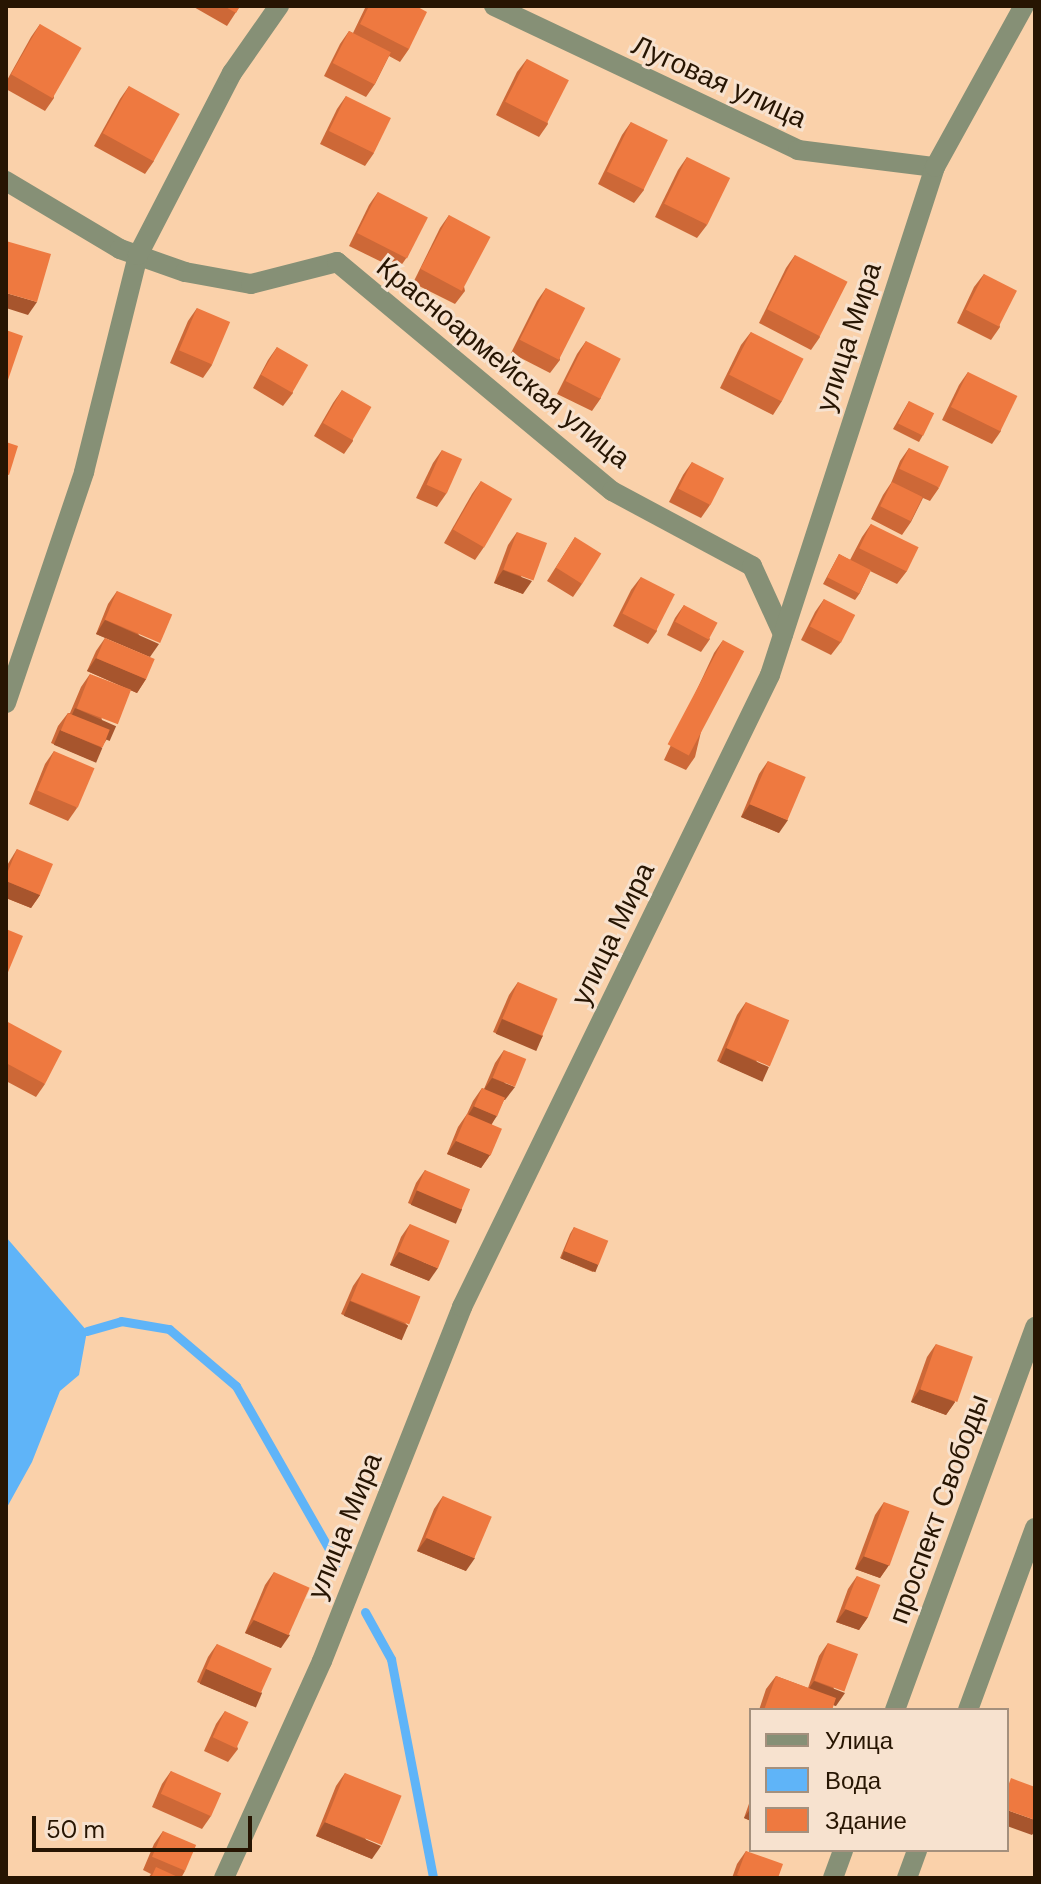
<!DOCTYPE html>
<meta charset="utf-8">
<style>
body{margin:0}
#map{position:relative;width:1041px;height:1884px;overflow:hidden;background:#fad1aa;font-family:"DM Sans",sans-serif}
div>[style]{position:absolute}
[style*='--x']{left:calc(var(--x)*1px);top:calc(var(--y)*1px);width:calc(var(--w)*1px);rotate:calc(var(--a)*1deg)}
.water>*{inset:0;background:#5fb4f8}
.stream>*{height:9px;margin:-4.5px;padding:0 4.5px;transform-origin:4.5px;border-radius:4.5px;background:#5fb4f8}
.street>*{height:20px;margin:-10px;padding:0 10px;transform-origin:10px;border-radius:10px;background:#869076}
.wall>*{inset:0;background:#cd6837}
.shaded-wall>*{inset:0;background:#a7552d;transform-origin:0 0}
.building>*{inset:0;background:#ee7940;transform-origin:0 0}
span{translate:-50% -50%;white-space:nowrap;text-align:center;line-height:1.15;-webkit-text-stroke:6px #f7e2cf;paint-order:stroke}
.street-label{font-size:28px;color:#271502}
.frame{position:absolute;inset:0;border:8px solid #271502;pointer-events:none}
.legend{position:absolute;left:749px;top:1708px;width:260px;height:144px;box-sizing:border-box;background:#f7e2cf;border:2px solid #a4907d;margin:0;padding:10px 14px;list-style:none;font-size:24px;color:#271502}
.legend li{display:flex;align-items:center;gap:16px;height:40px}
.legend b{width:40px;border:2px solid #a4907d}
.scale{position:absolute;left:32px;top:1816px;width:220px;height:36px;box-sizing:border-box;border:4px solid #271502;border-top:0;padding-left:10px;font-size:24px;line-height:28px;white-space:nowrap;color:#271502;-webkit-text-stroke:6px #f7e2cf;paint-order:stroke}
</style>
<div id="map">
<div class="water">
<i style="clip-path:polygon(6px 1237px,87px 1331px,79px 1375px,60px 1391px,32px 1462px,6px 1509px)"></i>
</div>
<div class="stream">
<i style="--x:87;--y:1331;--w:35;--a:-16"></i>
<i style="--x:121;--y:1321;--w:49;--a:9.5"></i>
<i style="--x:169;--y:1329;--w:88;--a:40.4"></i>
<i style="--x:236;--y:1386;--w:204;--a:60.3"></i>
<i style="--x:365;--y:1612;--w:54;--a:61"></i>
<i style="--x:391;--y:1659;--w:223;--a:79.1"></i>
</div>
<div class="street">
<i style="--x:494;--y:6;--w:336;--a:25.3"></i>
<i style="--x:798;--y:150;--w:138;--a:7.1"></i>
<i style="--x:6;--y:181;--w:133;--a:30.8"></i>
<i style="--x:120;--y:249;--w:69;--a:19.5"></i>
<i style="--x:185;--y:272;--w:67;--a:10.3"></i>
<i style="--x:251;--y:284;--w:89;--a:-14.3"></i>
<i style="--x:337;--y:262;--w:358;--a:39.8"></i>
<i style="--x:612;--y:491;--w:159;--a:28.2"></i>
<i style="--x:752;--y:566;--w:75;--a:65.5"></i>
<i style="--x:6;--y:703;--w:244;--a:-71.3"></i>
<i style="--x:84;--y:472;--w:224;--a:-76"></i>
<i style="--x:138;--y:255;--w:205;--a:-62.7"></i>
<i style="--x:232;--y:73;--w:82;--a:-55"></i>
<i style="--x:895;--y:1710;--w:408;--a:-69.9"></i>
<i style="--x:968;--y:1710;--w:194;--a:-69.8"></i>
<i style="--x:224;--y:1878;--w:238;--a:-65.7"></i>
<i style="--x:322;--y:1661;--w:381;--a:-68.4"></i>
<i style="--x:462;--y:1307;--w:703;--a:-64.02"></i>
<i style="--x:770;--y:675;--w:534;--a:-72.01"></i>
<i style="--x:935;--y:167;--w:184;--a:-61.1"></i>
<i style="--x:833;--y:1878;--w:30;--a:-70"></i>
<i style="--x:907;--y:1878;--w:30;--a:-70"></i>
</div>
<div class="wall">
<i style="clip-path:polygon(192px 6px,240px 6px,227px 26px)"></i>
<i style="clip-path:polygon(366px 6px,416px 6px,409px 49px,400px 62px,389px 56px,375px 84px,366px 97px,324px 76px,340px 44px,349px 31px,353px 33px)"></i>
<i style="clip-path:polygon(40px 24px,54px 98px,45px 111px,6px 89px,6px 82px,31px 37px)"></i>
<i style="clip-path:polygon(527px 59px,548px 124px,539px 137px,496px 115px,517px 72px)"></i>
<i style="clip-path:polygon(129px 86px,154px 161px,145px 174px,94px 146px,120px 99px)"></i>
<i style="clip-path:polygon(346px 96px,374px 153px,365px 166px,320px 144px,337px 109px)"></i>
<i style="clip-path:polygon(631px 122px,644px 190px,634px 203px,598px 184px,622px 135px)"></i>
<i style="clip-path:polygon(687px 157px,707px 225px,697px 238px,655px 217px,678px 170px)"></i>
<i style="clip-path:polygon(378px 192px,407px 257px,398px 270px,349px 246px,369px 205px)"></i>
<i style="clip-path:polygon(449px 215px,465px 291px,455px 304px,413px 283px,440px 228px)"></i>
<i style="clip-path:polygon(795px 255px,820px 337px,811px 350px,759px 323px,786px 268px)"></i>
<i style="clip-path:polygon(984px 274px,1000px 327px,991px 340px,957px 323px,974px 287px)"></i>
<i style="clip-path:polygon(546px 288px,560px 360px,550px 373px,511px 353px,537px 301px)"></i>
<i style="clip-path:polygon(197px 308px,212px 365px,203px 378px,170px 363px,188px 321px)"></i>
<i style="clip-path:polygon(751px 332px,782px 401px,773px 415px,720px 388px,741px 345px)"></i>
<i style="clip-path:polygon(586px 341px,601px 398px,592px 411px,557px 394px,577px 354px)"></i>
<i style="clip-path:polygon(277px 347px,293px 393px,283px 406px,253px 388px,268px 360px)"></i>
<i style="clip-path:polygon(968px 372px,1001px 431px,992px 444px,942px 420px,959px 385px)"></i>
<i style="clip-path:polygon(342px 390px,353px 441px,344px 454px,314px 436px,333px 403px)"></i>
<i style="clip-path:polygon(909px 401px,923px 435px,919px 442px,893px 429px)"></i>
<i style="clip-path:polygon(909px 448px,939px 488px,930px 501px,923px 498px,911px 522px,902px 535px,871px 519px,883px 495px,891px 483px,900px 461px)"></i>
<i style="clip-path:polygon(442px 450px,446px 494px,437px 507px,416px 498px,433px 463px)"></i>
<i style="clip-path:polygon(692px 462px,710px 505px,701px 518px,669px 502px,683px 475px)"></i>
<i style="clip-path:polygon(481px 481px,484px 547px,475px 560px,444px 543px,472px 494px)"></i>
<i style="clip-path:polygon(871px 524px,907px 571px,897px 584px,870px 571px,860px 593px,855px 600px,823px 584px,839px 554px,850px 560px,862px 537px)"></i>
<i style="clip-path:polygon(517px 532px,523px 594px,494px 583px,508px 545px)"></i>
<i style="clip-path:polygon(575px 537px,582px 584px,573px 597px,547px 581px)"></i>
<i style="clip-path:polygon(641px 577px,657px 631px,648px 644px,613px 626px,631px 590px)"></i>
<i style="clip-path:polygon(117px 591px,150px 657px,96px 634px,108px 604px)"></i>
<i style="clip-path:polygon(824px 599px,841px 642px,831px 655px,801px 640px,815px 612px)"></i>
<i style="clip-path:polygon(684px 605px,710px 639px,701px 652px,667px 635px,675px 618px)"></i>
<i style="clip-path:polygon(105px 638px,146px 679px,137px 693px,87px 671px,96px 651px)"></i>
<i style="clip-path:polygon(723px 640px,695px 757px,686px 770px,664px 760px,714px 653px)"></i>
<i style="clip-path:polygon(90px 674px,107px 739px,93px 761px,51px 743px,58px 726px,68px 713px,70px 713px,81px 687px)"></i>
<i style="clip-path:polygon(54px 751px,77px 808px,68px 821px,29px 804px,45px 764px)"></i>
<i style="clip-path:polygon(768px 761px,779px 833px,741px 817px,759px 774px)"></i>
<i style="clip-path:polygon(17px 849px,40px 895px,31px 908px,6px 898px,6px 867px)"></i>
<i style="clip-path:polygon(518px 982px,543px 1036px,534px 1049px,493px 1032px,509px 995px)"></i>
<i style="clip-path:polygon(746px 1002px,760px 1080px,717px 1061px,737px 1015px)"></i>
<i style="clip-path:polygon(6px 1021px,45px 1084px,36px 1097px,6px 1081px)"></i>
<i style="clip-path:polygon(504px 1050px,505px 1100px,504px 1100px,492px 1124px,490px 1155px,481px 1168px,447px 1154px,458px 1127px,467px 1114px,473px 1101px,482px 1088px,484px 1089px,495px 1063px)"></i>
<i style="clip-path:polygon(425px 1170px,462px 1209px,453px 1222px,408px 1203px,416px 1183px)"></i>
<i style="clip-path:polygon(410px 1224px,429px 1281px,390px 1265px,401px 1237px)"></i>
<i style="clip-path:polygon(574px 1227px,598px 1265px,593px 1272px,560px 1258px,570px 1234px)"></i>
<i style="clip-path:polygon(362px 1273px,408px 1326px,399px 1339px,341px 1314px,353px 1286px)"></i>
<i style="clip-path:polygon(936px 1344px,955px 1402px,946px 1415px,911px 1402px,927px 1357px)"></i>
<i style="clip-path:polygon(443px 1496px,466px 1571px,417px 1551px,434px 1509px)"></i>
<i style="clip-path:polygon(884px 1502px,889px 1565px,880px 1578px,855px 1569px,875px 1515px)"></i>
<i style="clip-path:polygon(274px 1572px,281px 1648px,245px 1633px,265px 1585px)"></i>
<i style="clip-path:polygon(857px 1576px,868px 1617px,859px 1630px,836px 1622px,848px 1589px)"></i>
<i style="clip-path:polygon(828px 1643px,836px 1706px,833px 1705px,832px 1710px,759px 1710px,766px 1689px,776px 1676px,808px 1688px,819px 1656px)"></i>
<i style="clip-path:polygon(217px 1644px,252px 1706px,197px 1682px,208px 1657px)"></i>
<i style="clip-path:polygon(225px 1711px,238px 1749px,228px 1762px,204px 1751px,216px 1724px)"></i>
<i style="clip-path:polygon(171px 1771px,211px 1816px,202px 1829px,152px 1807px,162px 1784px)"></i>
<i style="clip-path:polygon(345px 1773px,372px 1859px,316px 1836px,336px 1786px)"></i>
<i style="clip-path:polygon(751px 1798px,751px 1821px,744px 1818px)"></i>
<i style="clip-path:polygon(163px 1831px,185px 1871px,181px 1878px,148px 1878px,151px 1874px,143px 1870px,154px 1844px)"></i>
<i style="clip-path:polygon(746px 1851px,778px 1878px,732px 1878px,737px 1864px)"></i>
</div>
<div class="shaded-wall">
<i style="clip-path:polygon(6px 293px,37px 302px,28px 315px,6px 308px)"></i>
<i style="clip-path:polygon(503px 570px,532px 581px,523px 594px,494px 583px)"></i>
<i style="clip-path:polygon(105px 620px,159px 644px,150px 657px,96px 634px)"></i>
<i style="clip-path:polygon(96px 658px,146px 679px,137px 693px,87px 671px)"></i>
<i style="left:75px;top:708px;width:45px;height:16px;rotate:24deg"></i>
<i style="left:60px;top:730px;width:46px;height:16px;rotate:23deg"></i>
<i style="clip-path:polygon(750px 804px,788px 820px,779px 833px,741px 817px)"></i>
<i style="clip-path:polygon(6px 881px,40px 895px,31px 908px,6px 898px)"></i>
<i style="left:502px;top:1019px;width:44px;height:16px;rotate:23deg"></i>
<i style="left:726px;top:1048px;width:47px;height:16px;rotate:24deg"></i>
<i style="clip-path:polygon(492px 1078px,515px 1087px,505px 1100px,483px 1091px)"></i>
<i style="clip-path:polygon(474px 1106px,497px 1116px,488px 1129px,465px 1120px)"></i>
<i style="clip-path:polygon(456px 1141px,490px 1155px,481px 1168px,447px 1154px)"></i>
<i style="left:417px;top:1190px;width:49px;height:16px;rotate:23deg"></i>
<i style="left:564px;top:1251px;width:37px;height:8px;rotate:22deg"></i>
<i style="clip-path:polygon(399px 1252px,438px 1268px,429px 1281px,390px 1265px)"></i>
<i style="left:350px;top:1301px;width:63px;height:16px;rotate:23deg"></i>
<i style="clip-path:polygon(920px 1389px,955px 1402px,946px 1415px,911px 1402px)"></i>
<i style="clip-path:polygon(427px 1538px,475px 1558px,466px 1571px,417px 1551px)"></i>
<i style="clip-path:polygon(864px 1556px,889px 1565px,880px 1578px,855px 1569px)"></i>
<i style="clip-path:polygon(846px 1609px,868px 1617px,859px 1630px,836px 1622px)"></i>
<i style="clip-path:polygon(254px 1620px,290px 1635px,281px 1648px,245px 1633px)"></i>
<i style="left:206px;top:1669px;width:61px;height:16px;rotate:23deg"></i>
<i style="clip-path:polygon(814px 1681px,845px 1693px,836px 1706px,805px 1694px)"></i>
<i style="clip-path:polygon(751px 1808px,751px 1821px,744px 1818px)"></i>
<i style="clip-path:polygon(1007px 1810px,1035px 1820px,1035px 1831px,1032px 1835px,1007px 1826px)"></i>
<i style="clip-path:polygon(325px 1822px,381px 1846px,372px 1859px,316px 1836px)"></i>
</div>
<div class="building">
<i style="clip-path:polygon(224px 6px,240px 6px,236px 13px)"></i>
<i style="clip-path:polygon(369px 6px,416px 6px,427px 12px,409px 49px,360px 24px)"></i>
<i style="left:40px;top:24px;width:48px;height:58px;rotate:30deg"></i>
<i style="left:349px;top:31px;width:47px;height:36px;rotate:27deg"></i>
<i style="left:527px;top:59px;width:47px;height:48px;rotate:27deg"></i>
<i style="left:129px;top:86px;width:58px;height:54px;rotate:29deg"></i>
<i style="left:346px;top:96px;width:50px;height:39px;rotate:26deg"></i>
<i style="left:631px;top:122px;width:41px;height:55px;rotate:26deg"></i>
<i style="left:687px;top:157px;width:48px;height:52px;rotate:26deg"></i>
<i style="left:378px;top:192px;width:56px;height:46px;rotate:27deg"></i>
<i style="left:449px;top:215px;width:47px;height:61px;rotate:28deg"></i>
<i style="clip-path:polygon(6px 241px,51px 254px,37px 302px,6px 293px)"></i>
<i style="left:795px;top:255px;width:59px;height:61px;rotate:27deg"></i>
<i style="left:984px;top:274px;width:37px;height:40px;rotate:27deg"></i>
<i style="left:546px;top:288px;width:44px;height:58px;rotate:27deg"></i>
<i style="left:197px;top:308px;width:36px;height:46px;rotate:23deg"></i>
<i style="clip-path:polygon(6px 330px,23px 336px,8px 380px,6px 379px)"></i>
<i style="left:751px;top:332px;width:59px;height:48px;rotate:27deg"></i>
<i style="left:586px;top:341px;width:39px;height:45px;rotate:27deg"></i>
<i style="left:277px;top:347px;width:36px;height:32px;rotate:30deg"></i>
<i style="left:968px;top:372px;width:55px;height:39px;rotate:26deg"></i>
<i style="left:342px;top:390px;width:34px;height:38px;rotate:30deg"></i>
<i style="left:909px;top:401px;width:28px;height:25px;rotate:26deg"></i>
<i style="clip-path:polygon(6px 442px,18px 446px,9px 475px,6px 474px)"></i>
<i style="left:909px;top:448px;width:44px;height:23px;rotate:25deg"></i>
<i style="left:442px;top:450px;width:22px;height:38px;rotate:24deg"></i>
<i style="left:692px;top:462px;width:36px;height:30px;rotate:27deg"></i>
<i style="left:481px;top:481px;width:36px;height:56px;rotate:30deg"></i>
<i style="left:892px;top:482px;width:34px;height:27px;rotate:26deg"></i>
<i style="left:871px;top:524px;width:53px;height:27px;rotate:26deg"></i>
<i style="left:517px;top:532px;width:32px;height:40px;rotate:20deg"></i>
<i style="left:575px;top:537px;width:31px;height:36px;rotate:32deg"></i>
<i style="left:839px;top:554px;width:36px;height:26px;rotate:27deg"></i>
<i style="left:641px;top:577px;width:38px;height:41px;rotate:27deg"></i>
<i style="left:117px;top:591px;width:60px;height:31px;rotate:23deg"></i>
<i style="left:824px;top:599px;width:35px;height:31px;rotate:27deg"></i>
<i style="left:684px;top:605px;width:38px;height:19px;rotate:28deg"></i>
<i style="left:105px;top:638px;width:54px;height:22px;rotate:23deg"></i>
<i style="left:723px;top:640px;width:24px;height:118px;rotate:28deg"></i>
<i style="left:90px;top:674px;width:44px;height:37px;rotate:21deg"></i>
<i style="left:68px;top:713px;width:45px;height:19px;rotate:22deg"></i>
<i style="left:54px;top:751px;width:44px;height:43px;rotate:23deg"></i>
<i style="left:768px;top:761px;width:41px;height:47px;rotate:23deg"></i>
<i style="clip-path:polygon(17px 849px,53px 864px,40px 895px,6px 881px,6px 876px)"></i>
<i style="clip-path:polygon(6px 929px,23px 936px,6px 977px)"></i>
<i style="left:518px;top:982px;width:43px;height:40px;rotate:23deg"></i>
<i style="left:746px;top:1002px;width:47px;height:50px;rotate:23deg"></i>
<i style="clip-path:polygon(6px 1021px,62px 1051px,45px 1084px,6px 1063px)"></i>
<i style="left:504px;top:1050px;width:24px;height:30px;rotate:22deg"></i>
<i style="left:482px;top:1088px;width:25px;height:20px;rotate:23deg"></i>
<i style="left:467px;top:1114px;width:38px;height:29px;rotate:23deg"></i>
<i style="left:425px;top:1170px;width:49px;height:22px;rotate:23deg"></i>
<i style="left:410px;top:1224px;width:43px;height:30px;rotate:23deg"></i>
<i style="left:574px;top:1227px;width:37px;height:26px;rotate:22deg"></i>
<i style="left:362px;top:1273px;width:63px;height:30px;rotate:22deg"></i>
<i style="left:936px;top:1344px;width:39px;height:48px;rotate:19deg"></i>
<i style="left:443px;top:1496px;width:53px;height:45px;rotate:23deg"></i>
<i style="left:884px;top:1502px;width:27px;height:58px;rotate:20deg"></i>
<i style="left:274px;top:1572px;width:39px;height:52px;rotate:24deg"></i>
<i style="left:857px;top:1576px;width:25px;height:35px;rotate:21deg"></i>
<i style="left:828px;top:1643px;width:32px;height:40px;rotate:20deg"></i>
<i style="left:217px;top:1644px;width:60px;height:27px;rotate:24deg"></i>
<i style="clip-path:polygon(776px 1676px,836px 1698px,832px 1710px,764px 1710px)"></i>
<i style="left:225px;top:1711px;width:26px;height:29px;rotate:25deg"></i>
<i style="left:171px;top:1771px;width:55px;height:25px;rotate:24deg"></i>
<i style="left:345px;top:1773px;width:61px;height:53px;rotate:22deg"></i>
<i style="clip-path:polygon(1011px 1778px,1035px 1787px,1035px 1820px,1007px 1810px,1007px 1789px)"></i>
<i style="left:163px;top:1831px;width:36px;height:28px;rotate:23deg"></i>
<i style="clip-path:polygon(746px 1851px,783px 1864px,778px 1878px,745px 1878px,737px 1875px)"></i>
<i style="clip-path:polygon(156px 1867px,180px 1878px,151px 1878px)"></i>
</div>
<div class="street-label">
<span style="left:719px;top:82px;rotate:24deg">Луговая улица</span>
<span style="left:849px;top:337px;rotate:-72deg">улица Мира</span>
<span style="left:503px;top:363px;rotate:39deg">Красноармейская улица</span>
<span style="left:613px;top:934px;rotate:-64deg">улица Мира</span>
<span style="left:939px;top:1509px;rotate:-70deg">проспект Свободы</span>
<span style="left:345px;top:1526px;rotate:-68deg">улица Мира</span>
</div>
<div class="frame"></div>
<ul class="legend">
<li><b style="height:10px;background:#869076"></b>Улица</li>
<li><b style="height:22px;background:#5fb4f8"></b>Вода</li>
<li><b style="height:22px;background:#ee7940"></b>Здание</li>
</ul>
<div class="scale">50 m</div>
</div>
